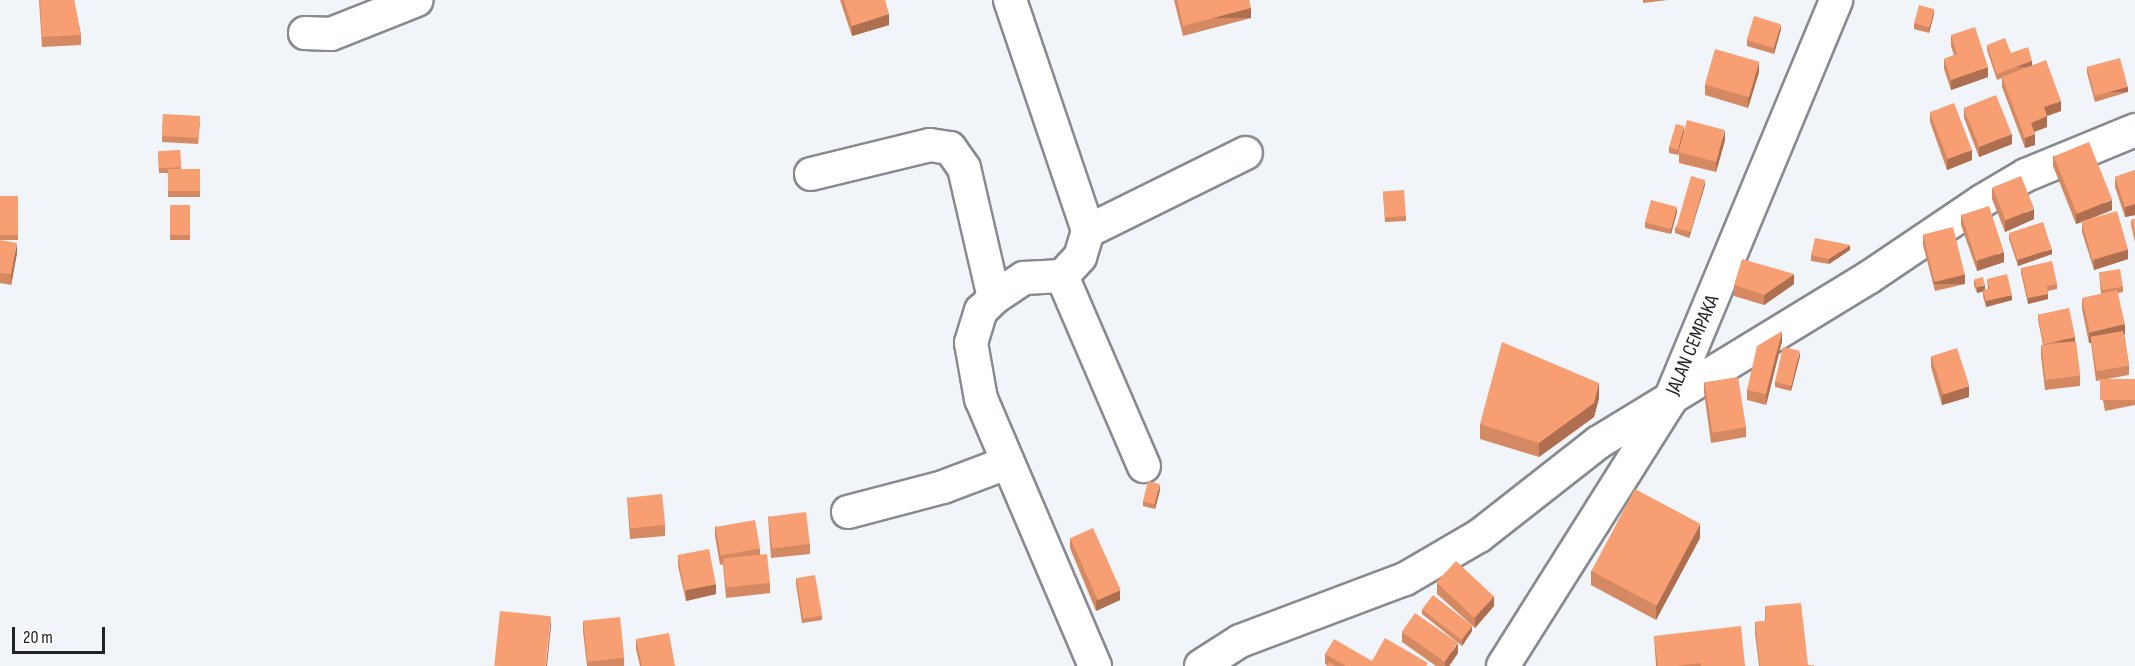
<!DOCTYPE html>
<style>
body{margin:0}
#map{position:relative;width:2135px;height:666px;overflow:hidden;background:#f1f5f9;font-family:"Sofia Sans Condensed",sans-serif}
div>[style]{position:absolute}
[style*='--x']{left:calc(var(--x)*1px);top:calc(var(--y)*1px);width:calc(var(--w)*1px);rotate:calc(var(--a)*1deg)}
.roads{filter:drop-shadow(2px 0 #878a8f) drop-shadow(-2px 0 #878a8f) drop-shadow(0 2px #878a8f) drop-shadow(0 -2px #878a8f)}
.minor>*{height:32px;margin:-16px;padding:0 16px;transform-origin:16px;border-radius:16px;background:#fff}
.wall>*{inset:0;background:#d48963;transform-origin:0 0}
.shaded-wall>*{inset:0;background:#ad6f50;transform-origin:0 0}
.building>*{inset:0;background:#f79f73;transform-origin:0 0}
span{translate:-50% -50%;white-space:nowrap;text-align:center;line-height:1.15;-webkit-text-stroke:4.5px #fff;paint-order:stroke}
.street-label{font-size:20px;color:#212224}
.scale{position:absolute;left:12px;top:627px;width:93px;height:27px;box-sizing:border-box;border:3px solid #212224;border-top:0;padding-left:8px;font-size:18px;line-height:21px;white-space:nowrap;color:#212224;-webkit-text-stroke:4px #fff;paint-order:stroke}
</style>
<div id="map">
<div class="roads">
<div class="minor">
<i style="--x:1010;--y:0;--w:244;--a:71.3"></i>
<i style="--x:1088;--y:231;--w:27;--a:107"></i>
<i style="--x:1080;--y:257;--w:26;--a:133"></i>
<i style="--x:305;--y:33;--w:26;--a:2"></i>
<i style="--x:331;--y:34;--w:92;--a:-21.6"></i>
<i style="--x:811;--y:174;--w:122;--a:-13.7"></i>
<i style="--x:930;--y:145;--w:20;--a:9"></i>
<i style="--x:950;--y:148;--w:24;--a:55"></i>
<i style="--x:964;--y:168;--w:133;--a:77"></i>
<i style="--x:1088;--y:231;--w:176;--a:-26.3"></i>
<i style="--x:848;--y:512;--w:98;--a:-14.7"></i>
<i style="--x:943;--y:487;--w:68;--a:-20.6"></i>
<i style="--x:1095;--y:666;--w:290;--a:-113.1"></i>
<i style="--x:981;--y:399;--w:57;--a:-100.1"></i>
<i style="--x:971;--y:343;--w:34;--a:-73"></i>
<i style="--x:981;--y:311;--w:18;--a:-45"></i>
<i style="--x:994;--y:298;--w:36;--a:-34"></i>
<i style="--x:1024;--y:278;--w:38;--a:-3"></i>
<i style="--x:1062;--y:276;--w:207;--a:66.7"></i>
<i style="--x:1201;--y:666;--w:46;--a:-32.7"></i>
<i style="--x:1240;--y:641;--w:176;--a:-20.6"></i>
<i style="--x:1405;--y:579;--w:86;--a:-30.2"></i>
<i style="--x:1479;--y:536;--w:152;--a:-38.1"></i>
<i style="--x:1599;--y:442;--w:315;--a:-31.4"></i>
<i style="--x:1868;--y:278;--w:138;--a:-34"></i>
<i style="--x:1982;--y:201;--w:51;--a:-30.6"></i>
<i style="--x:2026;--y:175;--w:118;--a:-22.4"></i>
<i style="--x:1503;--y:666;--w:312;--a:-57.8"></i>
<i style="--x:1669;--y:402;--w:435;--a:-67.4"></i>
</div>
</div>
<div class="wall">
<i style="clip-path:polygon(39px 0,74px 0,81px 35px,81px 45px,42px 47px)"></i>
<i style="clip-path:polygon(840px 0,885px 0,889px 25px,852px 36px)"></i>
<i style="clip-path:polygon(1174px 0,1249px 0,1251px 18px,1183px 36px)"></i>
<i style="clip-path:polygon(1643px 0,1668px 0,1643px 3px)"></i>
<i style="clip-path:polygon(1934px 14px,1929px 33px,1914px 29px,1914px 23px)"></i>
<i style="clip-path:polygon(1781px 29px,1774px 54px,1747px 46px,1747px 40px)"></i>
<i style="clip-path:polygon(1951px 35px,1988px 77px,1951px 90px,1944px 69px,1944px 59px,1954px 55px,1951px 46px)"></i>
<i style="clip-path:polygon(1987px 45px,2032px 66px,2061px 111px,2047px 116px,2047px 127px,2034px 132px,2035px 145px,2025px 148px,2002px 87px,2002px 78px,1997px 80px,1987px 50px)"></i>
<i style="clip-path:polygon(2087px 67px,2128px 92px,2095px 102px,2087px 73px)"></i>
<i style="clip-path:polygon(1759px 72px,1748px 108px,1705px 95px,1705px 85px)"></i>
<i style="clip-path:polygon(1964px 108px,2012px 144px,1979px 157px,1964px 118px)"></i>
<i style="clip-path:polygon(1930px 112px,1972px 160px,1947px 170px,1930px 122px)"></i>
<i style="clip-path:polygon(163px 114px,200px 122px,198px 144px,162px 142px)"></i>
<i style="clip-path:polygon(1684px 131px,1725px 140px,1716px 172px,1679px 163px,1679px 152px,1683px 134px,1678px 155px,1669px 153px,1669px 147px)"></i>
<i style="clip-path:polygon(180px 150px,181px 169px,200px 169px,200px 197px,168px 197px,168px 173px,159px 173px,158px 152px)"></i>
<i style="clip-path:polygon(2053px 155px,2112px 210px,2083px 222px,2128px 259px,2094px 270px,2082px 232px,2082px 222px,2076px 224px,2053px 166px)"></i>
<i style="clip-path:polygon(2135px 170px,2135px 215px,2125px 217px,2115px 187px,2115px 177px)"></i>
<i style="clip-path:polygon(1705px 185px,1689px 238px,1675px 233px,1675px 228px)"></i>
<i style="clip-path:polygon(1992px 188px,2034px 219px,2005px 232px,1992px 199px)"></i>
<i style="clip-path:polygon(1383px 191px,1406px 216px,1406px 221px,1385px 222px)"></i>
<i style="left:0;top:196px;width:18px;height:44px"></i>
<i style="left:170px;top:205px;width:20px;height:35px"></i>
<i style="clip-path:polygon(1677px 212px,1671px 234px,1645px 228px,1645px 222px)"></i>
<i style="clip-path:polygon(1961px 214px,2004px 262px,1977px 271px,1961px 225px)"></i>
<i style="clip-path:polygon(2135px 219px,2135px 242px,2131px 225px,2131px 220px)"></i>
<i style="clip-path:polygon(2009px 234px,2052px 254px,2018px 266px,2009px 239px)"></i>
<i style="clip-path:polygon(1923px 235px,1965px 284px,1935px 291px,1923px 245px)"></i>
<i style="clip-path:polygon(0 240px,17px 253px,11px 285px,0 283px)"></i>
<i style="clip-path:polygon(1850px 250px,1829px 264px,1811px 261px,1811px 255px)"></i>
<i style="clip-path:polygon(2021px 268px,2057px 284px,2057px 289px,2048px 291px,2048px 299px,2028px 304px,2021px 273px)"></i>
<i style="clip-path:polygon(2099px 272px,2123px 287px,2123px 292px,2118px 293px,2129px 365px,2129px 375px,2096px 381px,2091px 343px,2089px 343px,2082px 309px,2082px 299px,2101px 294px)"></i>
<i style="clip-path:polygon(1987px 279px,2012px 300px,1986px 307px,1983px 296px,1983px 291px,1977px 293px,1974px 285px,1974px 280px,1985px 290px,1988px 289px)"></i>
<i style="clip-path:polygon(1794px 284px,1764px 305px,1734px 296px,1734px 285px)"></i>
<i style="clip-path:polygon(2038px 314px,2075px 341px,2080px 376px,2080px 386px,2045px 390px,2041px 356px,2041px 345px,2043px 345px,2038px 320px)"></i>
<i style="clip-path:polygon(1782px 341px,1766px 405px,1747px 400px,1747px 390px)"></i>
<i style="clip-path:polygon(1800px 356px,1791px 391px,1775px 387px,1775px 382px)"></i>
<i style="clip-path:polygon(1931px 356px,1969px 397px,1942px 405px,1931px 367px)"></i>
<i style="clip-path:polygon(2135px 379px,2135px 405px,2105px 411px,2101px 390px,2101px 385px)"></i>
<i style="clip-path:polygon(1704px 382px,1746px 427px,1746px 437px,1711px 443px,1704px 392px)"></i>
<i style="clip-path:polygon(1599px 398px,1594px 417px,1539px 457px,1480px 439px,1480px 424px)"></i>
<i style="clip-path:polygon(1160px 490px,1155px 509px,1143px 506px,1143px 501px)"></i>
<i style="clip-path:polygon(627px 497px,665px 525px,665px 536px,630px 539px)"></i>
<i style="clip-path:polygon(768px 516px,810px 544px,810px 554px,771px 558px)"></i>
<i style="clip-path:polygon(715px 526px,760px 549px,760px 555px,770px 583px,770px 593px,726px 598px,723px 564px,720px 565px,715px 536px)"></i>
<i style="clip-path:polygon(1070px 538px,1120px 600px,1096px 611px,1070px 548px)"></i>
<i style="clip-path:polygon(1700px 538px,1656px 620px,1591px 585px,1591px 571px)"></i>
<i style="clip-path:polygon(678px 555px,716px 594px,686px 601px,678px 566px)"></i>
<i style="clip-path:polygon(796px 578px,822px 615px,822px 620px,802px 623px,796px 584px)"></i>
<i style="clip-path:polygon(1437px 583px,1494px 606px,1475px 628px,1437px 594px)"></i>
<i style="clip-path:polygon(1765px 606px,1808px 665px,1814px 666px,1759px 666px,1755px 633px,1755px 622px,1765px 621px)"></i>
<i style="clip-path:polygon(1422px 609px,1472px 631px,1462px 646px,1422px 614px)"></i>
<i style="clip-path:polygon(583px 621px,624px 658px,624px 666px,587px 666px,583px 631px)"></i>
<i style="clip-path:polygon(1402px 632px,1458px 653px,1449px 666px,1436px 666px,1402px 642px)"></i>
<i style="clip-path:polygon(1654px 636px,1745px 666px,1656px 666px)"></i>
<i style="clip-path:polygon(636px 639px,675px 666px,640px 666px,636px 649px)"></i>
<i style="clip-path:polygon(1325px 654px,1372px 661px,1428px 666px,1327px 666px,1327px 665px,1325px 664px)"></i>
</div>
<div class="shaded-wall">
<i style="left:1251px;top:8px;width:10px;height:70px;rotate:90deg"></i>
<i style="clip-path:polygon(1934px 9px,1934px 14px,1929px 33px,1929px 27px)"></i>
<i style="clip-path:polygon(889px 14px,889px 25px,852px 36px,852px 26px)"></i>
<i style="clip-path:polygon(1781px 24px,1781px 29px,1774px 54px,1774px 49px)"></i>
<i style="left:2032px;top:61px;width:6px;height:37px;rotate:90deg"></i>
<i style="clip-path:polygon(1759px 62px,1759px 72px,1748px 108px,1748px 98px)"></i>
<i style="clip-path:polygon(1988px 67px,1988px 77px,1951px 90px,1951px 80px)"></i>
<i style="left:2128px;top:87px;width:5px;height:34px;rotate:90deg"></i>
<i style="clip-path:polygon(2061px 101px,2061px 111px,2044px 117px,2044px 107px)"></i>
<i style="clip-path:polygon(2047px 116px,2047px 127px,2031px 133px,2031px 123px)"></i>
<i style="clip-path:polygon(1684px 126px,1684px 131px,1678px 155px,1678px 150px)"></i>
<i style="clip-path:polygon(1725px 130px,1725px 140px,1716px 172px,1716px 162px)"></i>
<i style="clip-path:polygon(2012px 134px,2012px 144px,1979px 157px,1979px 147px)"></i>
<i style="clip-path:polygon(2035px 134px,2035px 145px,2025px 148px,2025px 138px)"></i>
<i style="clip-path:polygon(1972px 150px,1972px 160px,1947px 170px,1947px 159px)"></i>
<i style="clip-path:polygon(1705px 180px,1705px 185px,1689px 238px,1689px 232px)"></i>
<i style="clip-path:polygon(2112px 200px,2112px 210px,2076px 224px,2076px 214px)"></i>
<i style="clip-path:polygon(2135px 204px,2135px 215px,2125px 217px,2125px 207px)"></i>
<i style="clip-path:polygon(1677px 207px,1677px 212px,1671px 234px,1671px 229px)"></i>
<i style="clip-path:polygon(2034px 209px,2034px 219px,2005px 232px,2005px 221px)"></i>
<i style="clip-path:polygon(17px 243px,17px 253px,11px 285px,11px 274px)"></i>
<i style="clip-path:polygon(1850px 245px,1850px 250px,1829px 264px,1829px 259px)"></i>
<i style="clip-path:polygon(2052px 249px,2052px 254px,2018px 266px,2018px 260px)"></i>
<i style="clip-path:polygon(2128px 249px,2128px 259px,2094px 270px,2094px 260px)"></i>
<i style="clip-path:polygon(2004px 252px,2004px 262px,1977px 271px,1977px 261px)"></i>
<i style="clip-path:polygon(1794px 274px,1794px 284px,1764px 305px,1764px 295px)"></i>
<i style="left:1965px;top:274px;width:10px;height:31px;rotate:90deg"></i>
<i style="clip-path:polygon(1985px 285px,1985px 291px,1977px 293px,1977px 288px)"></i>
<i style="clip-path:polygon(2048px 294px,2048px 299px,2028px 304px,2028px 298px)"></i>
<i style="clip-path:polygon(2012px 295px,2012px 300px,1986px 307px,1986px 301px)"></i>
<i style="clip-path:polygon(2125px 324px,2125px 334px,2092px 342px,2091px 337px,2091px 343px,2089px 343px,2089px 333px)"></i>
<i style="clip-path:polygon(1782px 331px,1782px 341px,1766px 405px,1766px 394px)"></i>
<i style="left:2075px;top:337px;width:5px;height:32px;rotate:90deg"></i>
<i style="clip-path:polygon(1800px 351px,1800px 356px,1791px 391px,1791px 385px)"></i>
<i style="clip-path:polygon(1599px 383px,1599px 398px,1594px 417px,1539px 457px,1539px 443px)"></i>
<i style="clip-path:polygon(1969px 386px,1969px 397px,1942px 405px,1942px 395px)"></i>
<i style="clip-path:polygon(1160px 484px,1160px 490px,1155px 509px,1155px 503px)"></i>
<i style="clip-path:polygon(1700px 524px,1700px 538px,1656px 620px,1656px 606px)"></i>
<i style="clip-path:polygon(716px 584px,716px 594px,686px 601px,686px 590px)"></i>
<i style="clip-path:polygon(1120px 590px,1120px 600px,1096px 611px,1096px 600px)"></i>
<i style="clip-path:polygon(1494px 596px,1494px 606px,1475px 628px,1475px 618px)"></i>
<i style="clip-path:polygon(551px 616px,551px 626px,547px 666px,546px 666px)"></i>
<i style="clip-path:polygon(1472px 626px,1472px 631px,1462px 646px,1462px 640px)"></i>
<i style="clip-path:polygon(1458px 643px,1458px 653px,1449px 666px,1445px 666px,1445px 662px)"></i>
</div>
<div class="building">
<i style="clip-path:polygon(40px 0,74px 0,81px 35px,42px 37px)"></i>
<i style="clip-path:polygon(844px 0,885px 0,889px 14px,852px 26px)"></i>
<i style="clip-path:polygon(1177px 0,1249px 0,1251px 8px,1183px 26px)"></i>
<i style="left:1919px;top:5px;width:16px;height:19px;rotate:15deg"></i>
<i style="left:1754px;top:16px;width:28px;height:25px;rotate:17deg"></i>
<i style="clip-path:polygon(1975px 27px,1988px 67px,1951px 80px,1944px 59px,1957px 54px,1951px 35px)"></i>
<i style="clip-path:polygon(2005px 38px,2011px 53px,2028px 47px,2032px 61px,1997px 74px,1987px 45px)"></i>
<i style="left:1715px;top:49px;width:46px;height:37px;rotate:16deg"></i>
<i style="left:2120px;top:58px;width:30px;height:34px;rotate:75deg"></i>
<i style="clip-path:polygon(2046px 60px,2061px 101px,2044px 107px,2047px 116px,2031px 123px,2035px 134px,2025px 138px,2002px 77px)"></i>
<i style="left:1996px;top:95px;width:42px;height:35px;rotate:68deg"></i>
<i style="left:1954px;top:103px;width:50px;height:26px;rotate:69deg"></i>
<i style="left:163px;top:114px;width:37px;height:22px;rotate:3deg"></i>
<i style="left:1687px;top:120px;width:39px;height:33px;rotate:15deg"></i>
<i style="clip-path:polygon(1676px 124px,1684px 126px,1678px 150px,1669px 147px)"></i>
<i style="left:2089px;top:142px;width:62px;height:38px;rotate:68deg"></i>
<i style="left:180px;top:150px;width:17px;height:22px;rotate:87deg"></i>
<i style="left:168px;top:169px;width:32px;height:22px"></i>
<i style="clip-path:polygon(2135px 170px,2135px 204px,2125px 207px,2115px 177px)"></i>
<i style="left:1691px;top:176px;width:15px;height:54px;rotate:16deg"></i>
<i style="left:2021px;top:176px;width:35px;height:31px;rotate:68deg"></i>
<i style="left:1404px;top:190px;width:26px;height:21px;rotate:86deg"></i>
<i style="left:0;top:196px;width:18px;height:39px"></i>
<i style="left:1651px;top:200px;width:27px;height:23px;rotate:15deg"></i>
<i style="left:170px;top:205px;width:20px;height:30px"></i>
<i style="left:1989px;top:206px;width:48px;height:29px;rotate:72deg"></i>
<i style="left:2117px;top:211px;width:40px;height:37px;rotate:74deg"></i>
<i style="clip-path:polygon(2135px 219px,2135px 236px,2131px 220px)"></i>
<i style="left:2043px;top:222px;width:28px;height:36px;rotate:72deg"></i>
<i style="left:1953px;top:227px;width:49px;height:31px;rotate:76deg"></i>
<i style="clip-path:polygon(1815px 238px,1850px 245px,1829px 259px,1811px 255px)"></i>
<i style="clip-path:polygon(0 240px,17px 243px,11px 274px,0 273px)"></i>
<i style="clip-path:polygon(1742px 259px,1794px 274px,1764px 295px,1734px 285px)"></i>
<i style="clip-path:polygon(2052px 261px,2057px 284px,2047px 286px,2048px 294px,2028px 298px,2021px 268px)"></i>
<i style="left:2120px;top:269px;width:18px;height:21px;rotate:81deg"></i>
<i style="clip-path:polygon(2007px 274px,2012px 295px,1986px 301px,1983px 290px,1990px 289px,1987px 279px)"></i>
<i style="left:1983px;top:277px;width:8px;height:9px;rotate:76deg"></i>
<i style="left:2117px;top:290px;width:35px;height:36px;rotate:77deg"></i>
<i style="left:2069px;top:308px;width:30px;height:32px;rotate:78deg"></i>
<i style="clip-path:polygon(1782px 331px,1766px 394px,1747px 390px,1757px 346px)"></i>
<i style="left:2123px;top:331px;width:35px;height:33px;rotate:80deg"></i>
<i style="left:2076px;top:341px;width:35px;height:35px;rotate:83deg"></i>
<i style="clip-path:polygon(1502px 342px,1599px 383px,1594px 403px,1539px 443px,1480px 424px)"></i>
<i style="left:1783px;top:347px;width:17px;height:36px;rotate:13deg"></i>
<i style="left:1957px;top:348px;width:40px;height:27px;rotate:72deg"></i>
<i style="left:1738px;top:377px;width:51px;height:34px;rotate:81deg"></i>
<i style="left:2135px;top:379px;width:21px;height:35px;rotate:90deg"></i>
<i style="left:1148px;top:481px;width:12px;height:21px;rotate:14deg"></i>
<i style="left:1635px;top:489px;width:74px;height:93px;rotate:28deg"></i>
<i style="left:662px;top:494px;width:31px;height:35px;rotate:84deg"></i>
<i style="left:806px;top:512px;width:32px;height:38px;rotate:83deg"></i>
<i style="left:755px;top:520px;width:29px;height:40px;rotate:80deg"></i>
<i style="left:1093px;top:528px;width:68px;height:25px;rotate:66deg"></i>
<i style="left:709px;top:549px;width:36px;height:32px;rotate:79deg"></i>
<i style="left:767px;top:554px;width:29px;height:44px;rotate:84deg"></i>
<i style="left:1456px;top:561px;width:52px;height:29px;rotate:43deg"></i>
<i style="left:815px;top:575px;width:41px;height:19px;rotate:80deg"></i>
<i style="left:1433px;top:595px;width:50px;height:18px;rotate:38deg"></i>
<i style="clip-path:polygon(1801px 603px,1808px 665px,1814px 665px,1814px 666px,1760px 666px,1755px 622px,1766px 621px,1765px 606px)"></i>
<i style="left:500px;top:611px;width:51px;height:55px;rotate:6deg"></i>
<i style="left:1415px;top:613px;width:52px;height:23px;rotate:35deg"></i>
<i style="left:620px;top:617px;width:41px;height:37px;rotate:84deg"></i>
<i style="clip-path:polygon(1741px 626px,1745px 666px,1701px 666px,1700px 663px,1676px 666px,1658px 666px,1654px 636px)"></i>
<i style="clip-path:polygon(669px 633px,675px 666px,642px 666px,636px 639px)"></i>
<i style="clip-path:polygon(1385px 638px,1428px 663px,1426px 666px,1346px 666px,1325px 654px,1334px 639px,1372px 661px)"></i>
<i style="clip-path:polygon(1329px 662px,1335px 666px,1327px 666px)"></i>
</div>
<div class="street-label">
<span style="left:1693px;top:345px;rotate:-67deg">JALAN CEMPAKA</span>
</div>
<div class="scale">20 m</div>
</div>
